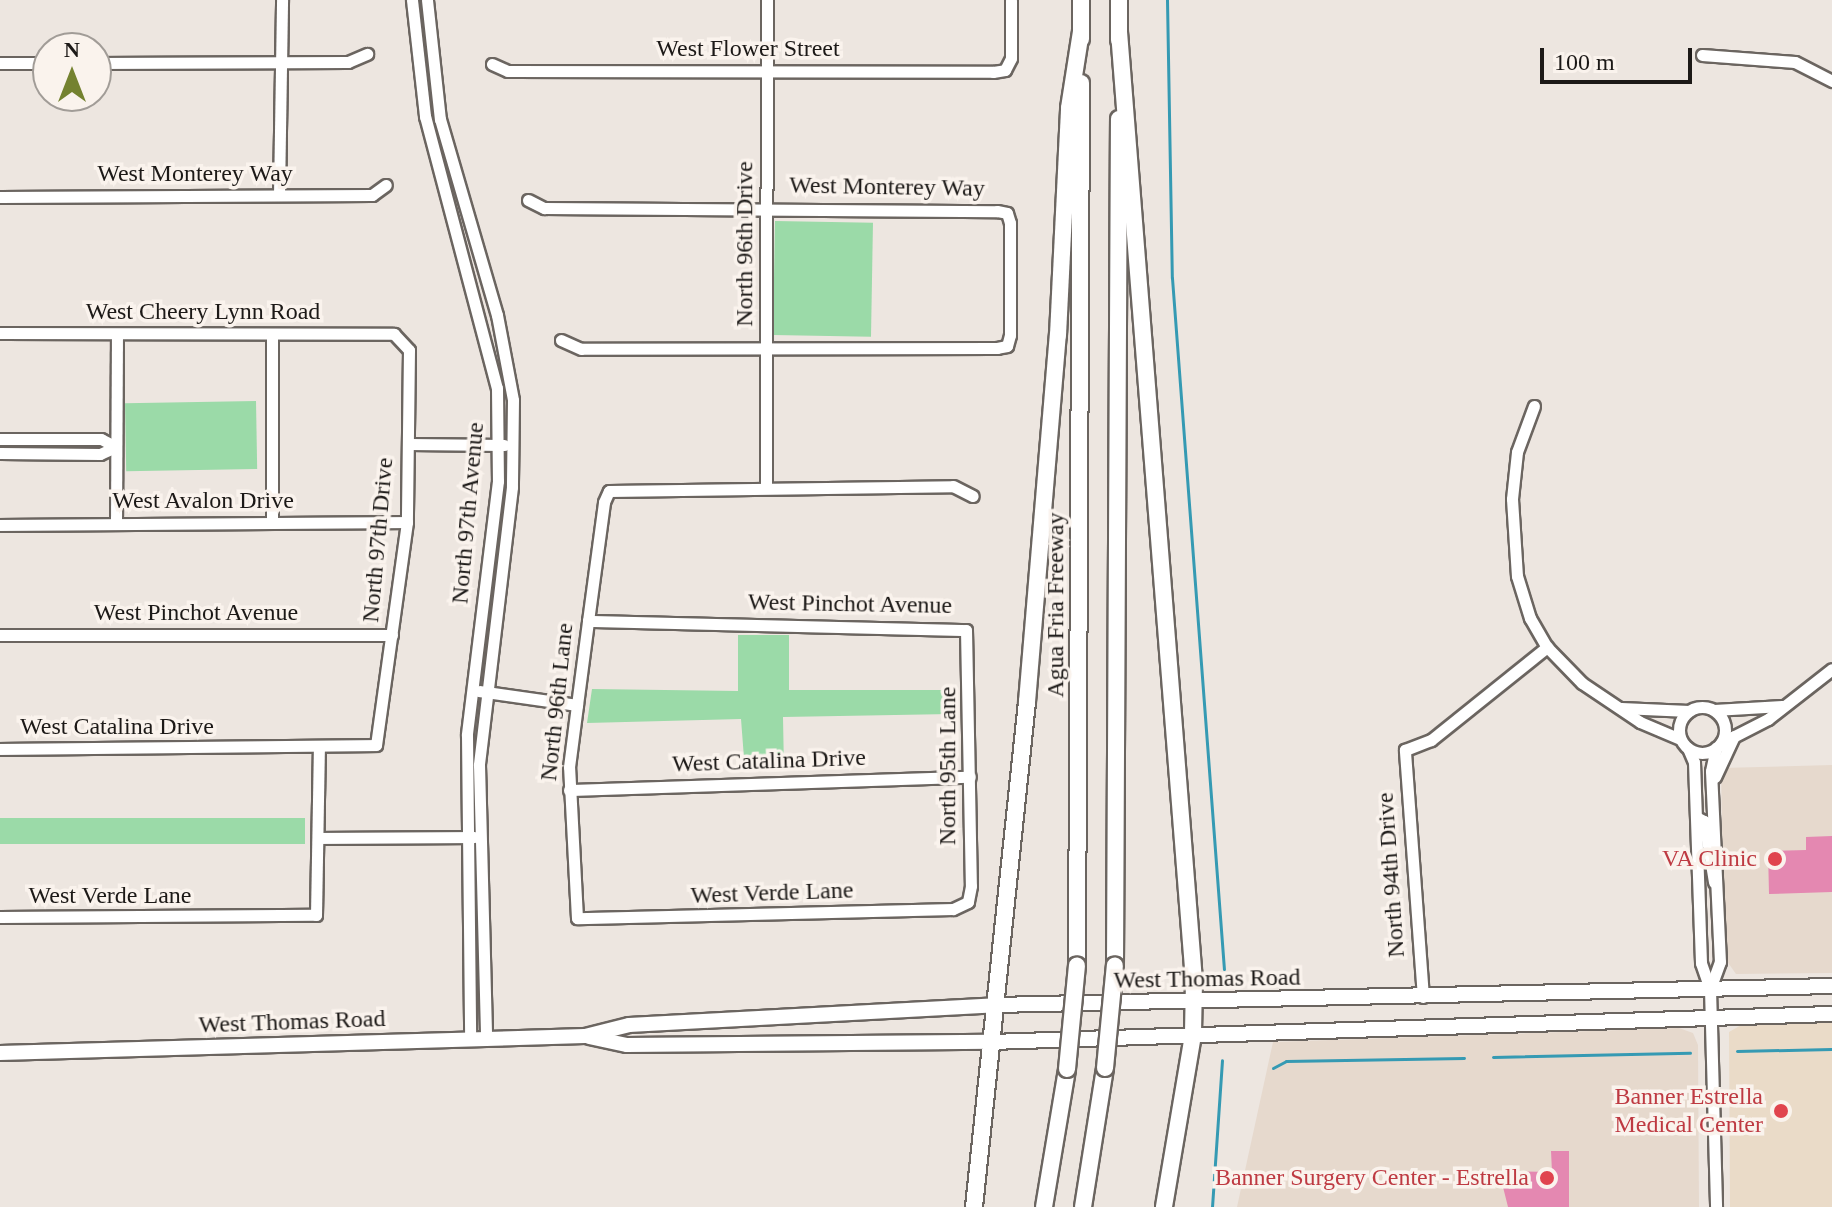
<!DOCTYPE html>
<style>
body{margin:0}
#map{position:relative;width:1832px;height:1207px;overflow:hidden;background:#ede6e0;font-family:"Times New Roman",serif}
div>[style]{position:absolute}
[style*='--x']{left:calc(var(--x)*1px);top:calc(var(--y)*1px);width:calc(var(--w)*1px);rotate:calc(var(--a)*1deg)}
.built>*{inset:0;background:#e6d9cd}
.medical>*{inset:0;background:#eadbc8}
.green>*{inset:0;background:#9bdaa8;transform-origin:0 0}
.stream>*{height:3px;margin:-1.5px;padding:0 1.5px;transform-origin:1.5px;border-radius:1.5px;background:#359ab3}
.building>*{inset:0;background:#e488b1}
.roads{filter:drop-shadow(2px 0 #6b6560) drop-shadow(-2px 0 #6b6560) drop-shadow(0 2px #6b6560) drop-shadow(0 -2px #6b6560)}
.minor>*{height:11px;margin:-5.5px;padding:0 5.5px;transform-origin:5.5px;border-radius:5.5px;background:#fff}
.minor>.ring{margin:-5.5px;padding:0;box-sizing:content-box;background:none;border:11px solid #fff;border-radius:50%}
.major>*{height:14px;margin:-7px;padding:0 7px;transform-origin:7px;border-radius:7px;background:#fff}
.highway>*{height:16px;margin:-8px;padding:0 8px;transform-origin:8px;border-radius:8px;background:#fff}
.bridges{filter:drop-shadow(2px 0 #6b6560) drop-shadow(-2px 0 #6b6560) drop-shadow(0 2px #6b6560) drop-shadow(0 -2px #6b6560)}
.highway-bridge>*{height:16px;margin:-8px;padding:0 8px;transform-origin:8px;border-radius:8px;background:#fff}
.dots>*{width:22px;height:22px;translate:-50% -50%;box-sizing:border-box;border:4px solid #faf3ed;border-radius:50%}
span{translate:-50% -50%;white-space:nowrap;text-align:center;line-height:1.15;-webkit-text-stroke:7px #faf3ed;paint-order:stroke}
.street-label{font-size:24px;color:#1c1917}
.health-label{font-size:24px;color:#be3a42}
.right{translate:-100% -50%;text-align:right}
.north{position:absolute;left:32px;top:32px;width:80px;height:80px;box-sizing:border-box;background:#faf3ed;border:2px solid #a19c97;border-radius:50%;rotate:0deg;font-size:22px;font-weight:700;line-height:32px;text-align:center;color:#1c1917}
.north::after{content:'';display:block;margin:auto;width:28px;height:36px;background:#748230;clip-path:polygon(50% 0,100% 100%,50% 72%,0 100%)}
.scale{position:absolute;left:1540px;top:48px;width:152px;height:36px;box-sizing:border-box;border:4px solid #1c1917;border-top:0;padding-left:10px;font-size:24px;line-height:28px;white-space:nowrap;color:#1c1917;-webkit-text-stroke:6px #faf3ed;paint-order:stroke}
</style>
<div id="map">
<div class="built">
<i style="clip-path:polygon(1832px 765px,1832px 973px,1736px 974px,1724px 957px,1721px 768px)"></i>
<i style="clip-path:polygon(1679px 1028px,1693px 1033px,1698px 1045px,1699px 1207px,1237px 1207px,1273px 1042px)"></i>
</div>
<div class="medical">
<i style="clip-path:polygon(1832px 1022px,1832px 1207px,1730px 1207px,1729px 1032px,1743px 1024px)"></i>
</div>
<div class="green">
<i style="left:775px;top:221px;width:98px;height:114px;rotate:1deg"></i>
<i style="left:256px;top:401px;width:68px;height:131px;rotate:89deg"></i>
<i style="clip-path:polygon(738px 635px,789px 635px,789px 690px,951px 690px,951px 714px,783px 717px,784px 769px,745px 771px,741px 719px,587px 723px,592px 689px,738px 691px)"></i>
<i style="left:0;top:818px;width:305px;height:26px"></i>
</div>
<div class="stream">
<i style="--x:1167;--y:0;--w:278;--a:89"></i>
<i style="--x:1172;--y:278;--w:693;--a:85.7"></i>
<i style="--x:1737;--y:1051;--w:95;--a:-1.2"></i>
<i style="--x:1493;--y:1057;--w:197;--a:-1.2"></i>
<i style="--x:1273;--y:1068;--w:15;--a:-28"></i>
<i style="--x:1286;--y:1061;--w:178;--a:-1"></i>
<i style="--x:1212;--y:1207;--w:147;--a:-86.1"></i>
</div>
<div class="building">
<i style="clip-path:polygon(1832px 836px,1832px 892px,1769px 894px,1768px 851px,1806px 850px,1806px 837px)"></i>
<i style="clip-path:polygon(1551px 1151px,1569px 1151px,1569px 1207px,1508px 1207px,1499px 1171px,1552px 1172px)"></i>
</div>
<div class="roads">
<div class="minor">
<i style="--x:412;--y:0;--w:117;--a:83.6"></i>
<i style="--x:425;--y:116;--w:281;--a:75.2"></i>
<i style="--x:497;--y:388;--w:93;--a:89.4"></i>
<i style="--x:498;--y:481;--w:256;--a:97"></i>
<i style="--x:467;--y:735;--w:304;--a:89.4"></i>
<i style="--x:427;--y:0;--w:120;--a:83.8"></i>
<i style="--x:440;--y:119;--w:204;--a:73.8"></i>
<i style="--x:497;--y:315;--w:86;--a:79.3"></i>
<i style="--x:513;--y:400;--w:87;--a:90.7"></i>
<i style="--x:512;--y:487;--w:280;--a:96.8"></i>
<i style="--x:479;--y:765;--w:273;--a:88.5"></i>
<i style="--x:1702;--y:55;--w:93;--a:4.3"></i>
<i style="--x:1795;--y:62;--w:42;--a:27.2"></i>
<i style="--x:0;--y:63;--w:48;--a:0"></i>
<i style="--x:96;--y:63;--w:252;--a:-0.2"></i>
<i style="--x:348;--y:62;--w:21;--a:-23"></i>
<i style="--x:492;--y:64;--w:17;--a:24"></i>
<i style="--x:508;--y:71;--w:485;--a:0.1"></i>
<i style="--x:993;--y:72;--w:12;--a:-9"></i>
<i style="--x:1005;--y:70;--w:13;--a:-63"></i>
<i style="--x:1011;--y:58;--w:58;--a:-90"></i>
<i style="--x:279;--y:195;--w:195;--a:-89.1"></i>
<i style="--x:0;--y:197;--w:372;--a:-0.3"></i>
<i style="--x:372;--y:195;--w:17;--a:-36"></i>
<i style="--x:528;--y:200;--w:18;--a:27"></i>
<i style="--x:544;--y:208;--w:453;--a:0.4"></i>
<i style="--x:997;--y:211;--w:10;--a:11"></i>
<i style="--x:1007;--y:213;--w:10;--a:73"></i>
<i style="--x:1010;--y:223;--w:112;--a:90"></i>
<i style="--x:1010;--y:335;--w:11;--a:105"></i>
<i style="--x:1007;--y:346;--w:10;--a:169"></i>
<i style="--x:997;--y:348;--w:416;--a:179.9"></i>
<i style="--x:581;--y:349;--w:22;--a:-156"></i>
<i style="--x:0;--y:333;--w:394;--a:0.1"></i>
<i style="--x:394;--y:334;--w:22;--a:47"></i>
<i style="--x:409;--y:350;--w:172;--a:90.7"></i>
<i style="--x:407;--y:522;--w:225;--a:97.9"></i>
<i style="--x:376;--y:745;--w:376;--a:179.4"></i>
<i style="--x:272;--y:334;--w:189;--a:90"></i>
<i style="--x:1534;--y:406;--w:49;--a:110.3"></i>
<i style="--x:1517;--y:452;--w:47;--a:96.1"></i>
<i style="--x:1512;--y:499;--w:77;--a:86.3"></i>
<i style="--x:1517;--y:576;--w:44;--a:72.8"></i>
<i style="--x:1530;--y:618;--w:34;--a:60"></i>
<i style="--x:1547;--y:647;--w:50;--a:45.8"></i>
<i style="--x:1582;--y:683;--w:70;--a:33.9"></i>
<i style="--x:1640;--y:722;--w:43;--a:23"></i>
<i style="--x:0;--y:439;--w:101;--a:0"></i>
<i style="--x:101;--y:439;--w:17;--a:28"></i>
<i style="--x:409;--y:444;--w:95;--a:0.6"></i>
<i style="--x:0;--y:453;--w:100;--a:0.6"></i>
<i style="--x:100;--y:454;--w:17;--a:-24"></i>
<i style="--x:766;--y:487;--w:487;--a:-89.9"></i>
<i style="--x:116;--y:524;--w:190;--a:-89.7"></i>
<i style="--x:0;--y:525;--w:407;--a:-0.4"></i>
<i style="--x:588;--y:621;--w:378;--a:1.4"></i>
<i style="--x:966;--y:630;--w:256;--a:88.9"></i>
<i style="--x:971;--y:886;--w:16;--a:101"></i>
<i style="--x:968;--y:902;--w:17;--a:155"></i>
<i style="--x:953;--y:909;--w:376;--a:178.6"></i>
<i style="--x:577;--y:918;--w:151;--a:-93"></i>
<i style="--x:569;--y:767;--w:63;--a:-82.6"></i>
<i style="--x:577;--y:705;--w:85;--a:-82.5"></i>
<i style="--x:588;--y:621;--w:120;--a:-82.3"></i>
<i style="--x:604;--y:502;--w:12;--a:-66"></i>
<i style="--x:609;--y:491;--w:344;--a:-0.8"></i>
<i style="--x:953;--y:486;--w:22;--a:27"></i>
<i style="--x:0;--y:635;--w:392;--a:0"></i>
<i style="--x:479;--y:691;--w:99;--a:8.1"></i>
<i class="ring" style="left:1679px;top:707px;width:35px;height:35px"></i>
<i style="--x:1621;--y:708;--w:68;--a:2.5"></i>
<i style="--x:1714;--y:710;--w:68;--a:-3.4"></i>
<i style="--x:1721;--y:743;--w:53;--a:-27.1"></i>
<i style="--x:1768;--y:719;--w:81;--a:-38"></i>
<i style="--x:1688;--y:748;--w:15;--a:67"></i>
<i style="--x:1694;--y:762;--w:201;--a:88"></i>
<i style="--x:1701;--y:963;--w:28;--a:71"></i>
<i style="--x:1710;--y:989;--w:218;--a:88.4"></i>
<i style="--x:1715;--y:777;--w:45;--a:-65.1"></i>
<i style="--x:569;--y:790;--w:401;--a:-1.9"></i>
<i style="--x:1696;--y:817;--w:9;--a:27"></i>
<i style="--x:1704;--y:821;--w:62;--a:80.7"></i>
<i style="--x:319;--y:838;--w:155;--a:-0.4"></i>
<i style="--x:0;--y:917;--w:316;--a:-0.4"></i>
<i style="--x:316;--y:915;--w:165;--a:-89"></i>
<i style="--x:1710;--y:989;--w:29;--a:-70"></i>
<i style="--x:1720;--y:962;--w:191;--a:-92.7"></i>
<i style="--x:1711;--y:771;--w:24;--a:-78"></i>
<i style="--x:1423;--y:997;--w:248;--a:-94.2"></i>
<i style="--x:1405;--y:750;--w:28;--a:-21"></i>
<i style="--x:1431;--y:740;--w:149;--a:-38.7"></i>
</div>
<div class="major">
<i style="--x:589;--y:1037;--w:39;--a:12"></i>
<i style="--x:627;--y:1045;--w:364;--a:-0.5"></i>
<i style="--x:991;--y:1042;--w:841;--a:-1.91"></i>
<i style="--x:0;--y:1053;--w:585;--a:-1.66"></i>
<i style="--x:585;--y:1036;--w:45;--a:-14"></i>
<i style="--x:629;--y:1025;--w:367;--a:-3.1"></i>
<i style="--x:995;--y:1005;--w:837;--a:-1.3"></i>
</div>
<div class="highway">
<i style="--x:1119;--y:0;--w:40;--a:90"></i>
<i style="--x:1119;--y:32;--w:952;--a:85.48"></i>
<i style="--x:1194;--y:981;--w:54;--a:91.1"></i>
<i style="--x:1193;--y:1035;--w:174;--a:99.6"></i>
<i style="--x:1081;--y:39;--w:39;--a:-90"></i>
<i style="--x:1077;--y:965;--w:882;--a:-89.74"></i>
<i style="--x:1115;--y:965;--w:846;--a:-89.73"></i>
<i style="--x:974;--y:1207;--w:508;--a:-84.01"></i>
<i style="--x:1027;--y:702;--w:368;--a:-85.2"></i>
<i style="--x:1058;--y:335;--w:227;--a:-87.2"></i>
<i style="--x:1069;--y:108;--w:78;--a:-81.1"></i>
<i style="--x:1044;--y:1207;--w:140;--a:-80.5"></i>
<i style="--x:1083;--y:1207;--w:141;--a:-81"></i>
</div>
</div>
<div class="bridges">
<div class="highway-bridge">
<i style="--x:1105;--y:1068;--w:103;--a:-84.5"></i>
<i style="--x:1067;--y:1069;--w:104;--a:-84.5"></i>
</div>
</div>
<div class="dots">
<i style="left:1775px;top:859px;background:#e0444e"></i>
<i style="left:1781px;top:1111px;background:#e0444e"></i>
<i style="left:1547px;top:1178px;background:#e0444e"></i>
</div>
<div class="street-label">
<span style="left:748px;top:49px">West Flower Street</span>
<span style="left:195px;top:174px">West Monterey Way</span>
<span style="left:887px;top:187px;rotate:1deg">West Monterey Way</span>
<span style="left:745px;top:244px;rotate:-90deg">North 96th Drive</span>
<span style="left:203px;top:312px">West Cheery Lynn Road</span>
<span style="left:203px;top:501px">West Avalon Drive</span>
<span style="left:468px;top:513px;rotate:-85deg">North 97th Avenue</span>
<span style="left:378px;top:540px;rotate:-85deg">North 97th Drive</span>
<span style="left:850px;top:604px;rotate:1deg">West Pinchot Avenue</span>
<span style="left:1056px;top:605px;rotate:-90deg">Agua Fria Freeway</span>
<span style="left:196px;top:613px">West Pinchot Avenue</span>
<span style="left:557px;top:702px;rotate:-84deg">North 96th Lane</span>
<span style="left:117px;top:727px">West Catalina Drive</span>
<span style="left:769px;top:761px;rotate:-2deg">West Catalina Drive</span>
<span style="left:948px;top:766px;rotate:-90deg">North 95th Lane</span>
<span style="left:1391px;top:875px;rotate:-94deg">North 94th Drive</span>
<span style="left:772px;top:893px;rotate:-2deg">West Verde Lane</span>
<span style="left:110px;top:896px">West Verde Lane</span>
<span style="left:1207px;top:979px;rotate:-1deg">West Thomas Road</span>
<span style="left:292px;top:1022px;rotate:-2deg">West Thomas Road</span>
</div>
<div class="health-label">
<span class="right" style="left:1757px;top:859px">VA Clinic</span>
<span class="right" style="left:1763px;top:1111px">Banner Estrella<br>Medical Center</span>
<span class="right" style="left:1529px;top:1178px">Banner Surgery Center - Estrella</span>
</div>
<div class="north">N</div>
<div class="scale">100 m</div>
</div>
